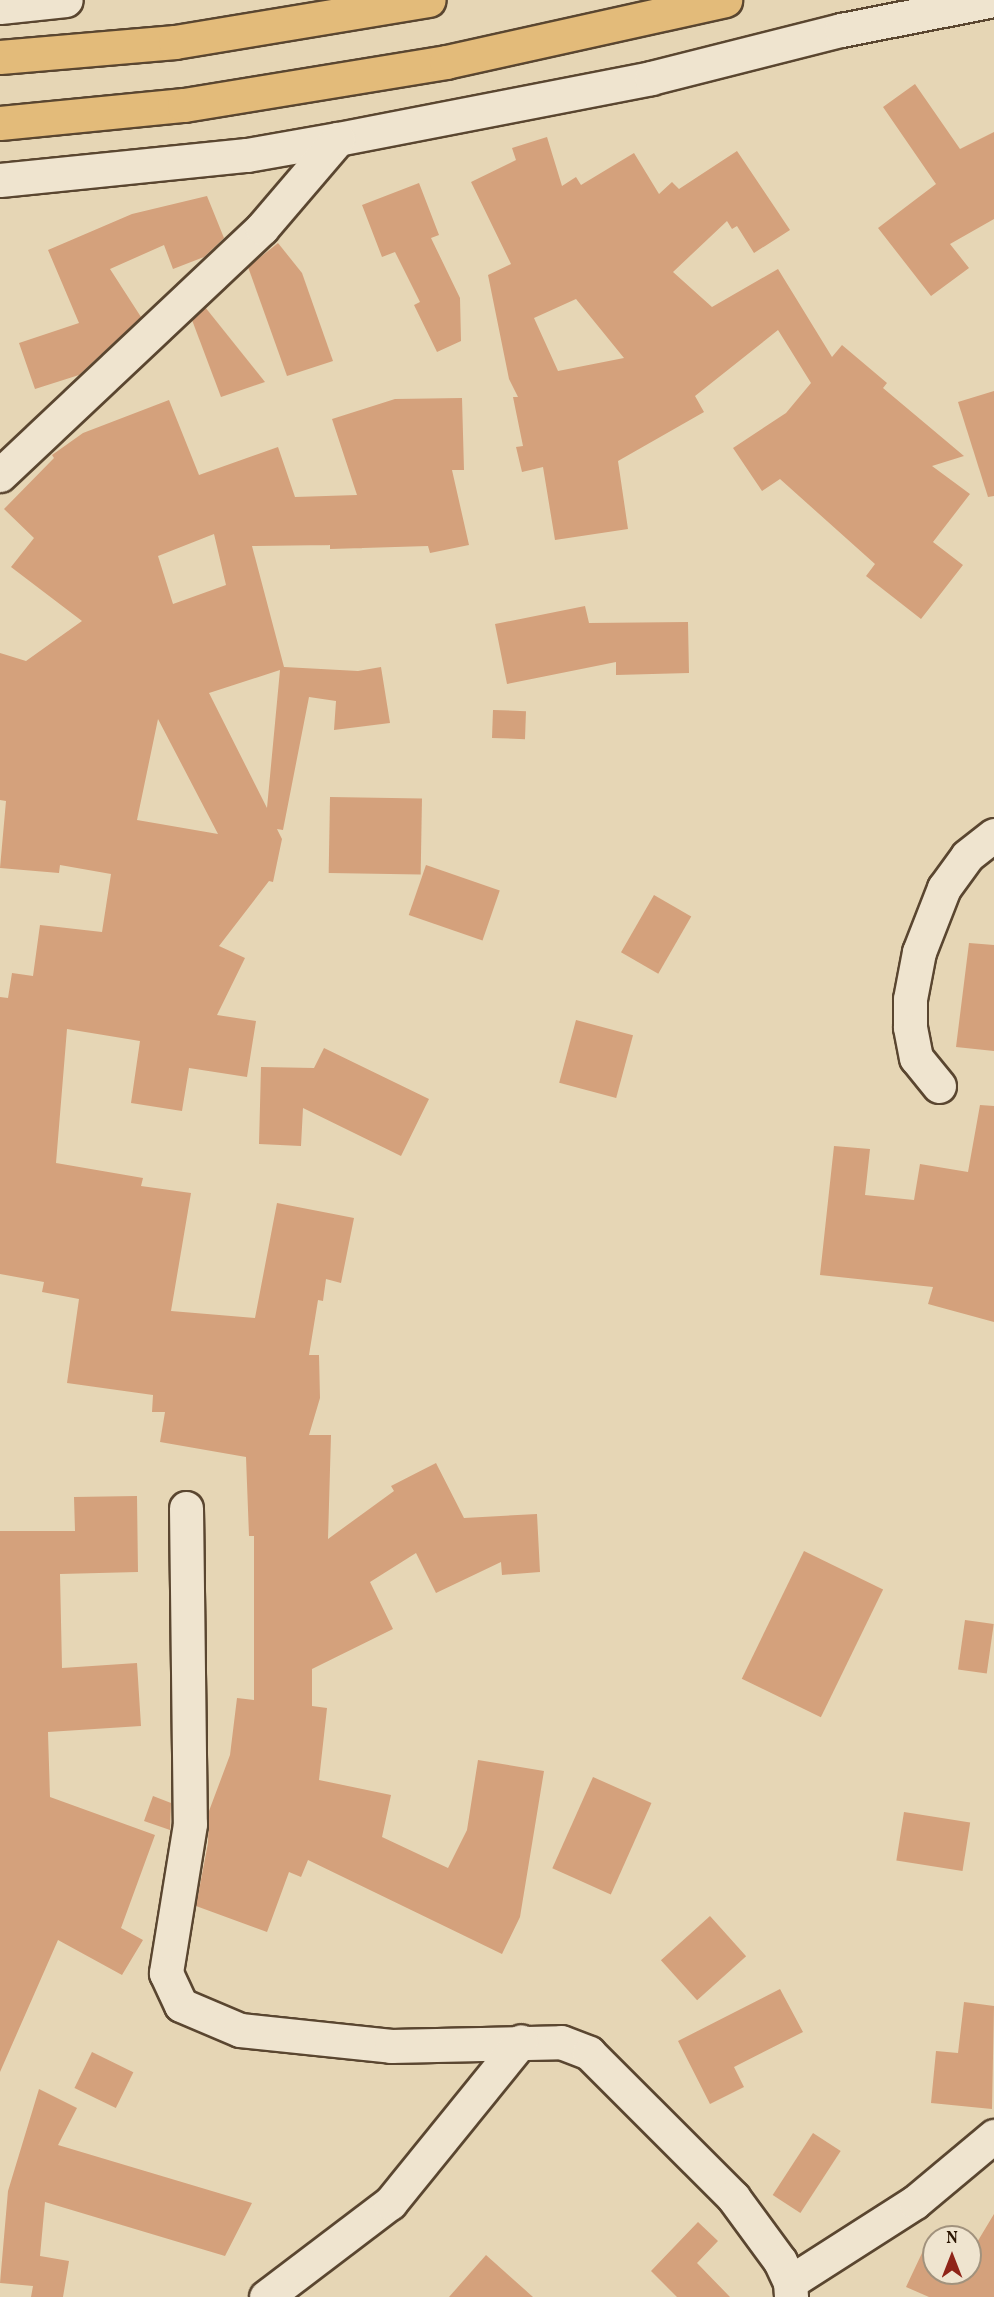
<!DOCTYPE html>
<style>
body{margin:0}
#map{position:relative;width:994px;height:2297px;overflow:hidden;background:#e6d6b5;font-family:Vollkorn,serif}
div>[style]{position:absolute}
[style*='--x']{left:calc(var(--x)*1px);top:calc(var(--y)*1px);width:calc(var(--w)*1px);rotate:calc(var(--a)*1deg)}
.building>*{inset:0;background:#d4a17c;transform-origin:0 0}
.roads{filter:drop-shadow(2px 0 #5a4630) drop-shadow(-2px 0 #5a4630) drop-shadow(0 2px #5a4630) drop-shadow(0 -2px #5a4630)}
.minor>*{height:33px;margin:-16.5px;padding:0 16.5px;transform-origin:16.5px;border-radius:16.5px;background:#efe4cf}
.highway>*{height:33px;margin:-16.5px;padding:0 16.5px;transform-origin:16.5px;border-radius:16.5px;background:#e3bb7a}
span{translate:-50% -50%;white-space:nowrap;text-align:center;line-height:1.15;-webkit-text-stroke:5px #efe4cf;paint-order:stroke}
.north{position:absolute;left:922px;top:2225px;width:60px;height:60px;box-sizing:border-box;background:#efe4cf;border:2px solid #a1927d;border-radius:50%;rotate:0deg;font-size:16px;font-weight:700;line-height:24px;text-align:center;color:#2c1603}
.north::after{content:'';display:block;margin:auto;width:21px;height:27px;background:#8f2418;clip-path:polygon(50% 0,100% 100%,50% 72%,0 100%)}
</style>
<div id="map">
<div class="building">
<i style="clip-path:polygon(915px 84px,960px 149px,994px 132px,994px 219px,950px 244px,969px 268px,931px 296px,878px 228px,936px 184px,883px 107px)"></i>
<i style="clip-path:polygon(evenodd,547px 137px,562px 186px,576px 177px,581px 185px,634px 153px,659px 194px,672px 182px,679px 189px,737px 151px,790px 230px,754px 253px,737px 226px,732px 229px,727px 221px,673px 272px,712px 307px,778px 269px,832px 357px,842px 345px,887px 383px,883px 388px,964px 456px,932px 466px,970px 494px,933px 542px,963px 565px,921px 619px,866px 576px,875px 564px,780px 479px,762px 491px,733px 448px,786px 413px,811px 383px,778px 330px,695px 396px,704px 412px,618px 461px,628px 529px,555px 540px,543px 467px,522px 472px,516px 447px,523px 446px,513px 397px,518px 397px,509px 379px,488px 275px,511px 264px,471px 182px,516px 160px,512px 148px,547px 137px,576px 299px,624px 358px,558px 371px,534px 318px,576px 299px)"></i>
<i style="clip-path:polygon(419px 183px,439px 235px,431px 238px,460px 298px,461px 341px,437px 352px,414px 305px,420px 302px,395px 252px,382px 257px,362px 205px)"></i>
<i style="clip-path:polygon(207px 196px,224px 238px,204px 257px,173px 269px,164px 245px,110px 269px,141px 317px,79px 375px,35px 389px,19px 343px,79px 323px,48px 250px,132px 214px)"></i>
<i style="clip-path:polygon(278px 243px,302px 273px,333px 361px,287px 376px,248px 267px)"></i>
<i style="clip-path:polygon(205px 307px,265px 382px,221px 397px,192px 320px)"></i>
<i style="clip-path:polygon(994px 391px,994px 496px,988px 497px,958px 402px)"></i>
<i style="clip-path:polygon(evenodd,462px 398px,464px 470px,452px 470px,469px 545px,430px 553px,428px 546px,330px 549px,330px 545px,252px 546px,284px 667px,358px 671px,381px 667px,390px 723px,334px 730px,336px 701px,309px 697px,283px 830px,277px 829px,282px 839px,273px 882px,269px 881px,219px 946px,245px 958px,217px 1015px,256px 1021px,247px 1077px,189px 1068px,182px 1111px,131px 1103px,140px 1041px,67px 1029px,56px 1163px,143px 1178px,141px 1186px,191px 1193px,171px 1311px,255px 1318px,277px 1203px,354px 1218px,341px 1283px,326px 1279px,323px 1301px,318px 1300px,309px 1355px,319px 1355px,320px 1398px,309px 1435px,331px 1435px,328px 1539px,394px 1491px,391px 1486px,436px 1463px,464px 1518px,537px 1514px,540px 1572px,502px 1575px,501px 1562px,436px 1593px,416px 1553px,370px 1582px,393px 1629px,312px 1669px,312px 1706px,327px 1708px,319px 1780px,391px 1795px,382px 1837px,448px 1868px,467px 1830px,478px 1760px,544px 1771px,520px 1917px,502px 1954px,308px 1860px,301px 1877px,289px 1872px,267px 1932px,196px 1906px,208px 1843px,209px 1811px,230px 1755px,237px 1698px,254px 1700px,254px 1536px,249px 1536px,246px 1457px,160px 1442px,165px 1412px,152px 1412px,153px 1395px,67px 1383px,79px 1299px,42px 1292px,44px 1282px,0 1274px,0 997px,8px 998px,12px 973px,33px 976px,40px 925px,102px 932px,111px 874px,60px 865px,59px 873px,0 868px,6px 801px,0 800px,0 653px,26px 661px,82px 621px,11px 567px,34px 538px,4px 509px,54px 458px,52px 455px,83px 433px,169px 400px,199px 475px,278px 447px,295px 497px,357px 495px,332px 419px,395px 399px,462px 398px,214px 534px,226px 585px,173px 604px,158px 556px,214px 534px,462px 398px,280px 670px,267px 808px,209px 693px,280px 670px,462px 398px,158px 719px,218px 834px,137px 820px,158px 719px)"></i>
<i style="clip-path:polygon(585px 606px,589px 623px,688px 622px,689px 673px,616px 675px,616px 662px,507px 684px,495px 624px)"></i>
<i style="left:493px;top:710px;width:33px;height:28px;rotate:2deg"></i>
<i style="left:330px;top:797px;width:92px;height:76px;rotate:1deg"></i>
<i style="left:426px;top:865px;width:78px;height:53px;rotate:19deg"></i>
<i style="left:654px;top:895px;width:43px;height:66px;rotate:30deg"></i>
<i style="clip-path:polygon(969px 943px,994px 945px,994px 1051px,956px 1047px)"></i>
<i style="left:576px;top:1020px;width:59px;height:65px;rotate:15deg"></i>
<i style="clip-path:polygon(324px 1048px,429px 1099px,401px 1156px,303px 1108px,301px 1146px,259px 1144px,261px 1067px,314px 1068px)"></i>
<i style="clip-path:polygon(980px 1105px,994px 1106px,994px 1322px,928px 1304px,933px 1287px,820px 1275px,834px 1146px,870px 1149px,865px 1195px,914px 1200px,920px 1164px,968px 1172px)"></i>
<i style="clip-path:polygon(137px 1496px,138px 1572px,60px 1574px,62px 1668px,137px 1663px,141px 1726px,48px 1732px,50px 1797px,155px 1835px,121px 1928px,143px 1940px,122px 1975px,58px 1940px,0 2072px,0 1531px,75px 1531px,74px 1497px)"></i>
<i style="left:804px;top:1551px;width:88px;height:142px;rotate:26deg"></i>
<i style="left:965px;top:1620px;width:29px;height:50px;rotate:8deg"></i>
<i style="left:593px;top:1777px;width:64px;height:100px;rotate:24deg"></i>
<i style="clip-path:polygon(153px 1796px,171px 1803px,170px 1830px,144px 1821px)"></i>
<i style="left:904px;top:1812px;width:67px;height:49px;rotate:9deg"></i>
<i style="left:710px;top:1916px;width:54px;height:66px;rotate:48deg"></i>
<i style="clip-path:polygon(780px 1989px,803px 2032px,734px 2067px,744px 2087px,710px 2104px,678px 2041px)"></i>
<i style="clip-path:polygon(964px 2002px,994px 2006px,992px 2109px,931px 2103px,936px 2051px,958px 2053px)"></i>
<i style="left:92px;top:2052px;width:46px;height:40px;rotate:26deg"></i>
<i style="clip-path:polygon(39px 2089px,77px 2108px,58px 2145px,252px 2203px,225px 2256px,45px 2202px,40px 2256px,69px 2261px,63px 2297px,31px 2297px,33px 2286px,0 2283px,8px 2191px)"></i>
<i style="left:813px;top:2133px;width:33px;height:74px;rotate:33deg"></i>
<i style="clip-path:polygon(994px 2214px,994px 2297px,929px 2297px,906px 2287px,930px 2236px,934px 2237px,934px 2273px,970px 2273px,970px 2254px)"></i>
<i style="clip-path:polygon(698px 2222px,718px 2241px,697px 2263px,730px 2297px,677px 2297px,651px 2271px)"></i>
<i style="clip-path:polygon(486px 2255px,533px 2297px,449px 2297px)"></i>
</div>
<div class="roads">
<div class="minor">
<i style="--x:0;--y:7;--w:66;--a:-6.1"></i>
<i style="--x:0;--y:180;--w:248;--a:-5.8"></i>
<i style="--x:247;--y:155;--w:92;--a:-10"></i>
<i style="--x:338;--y:139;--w:319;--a:-11"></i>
<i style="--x:651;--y:78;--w:196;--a:-14.2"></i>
<i style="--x:841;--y:30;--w:156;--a:-11.1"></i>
<i style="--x:0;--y:475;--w:360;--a:-43.3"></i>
<i style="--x:262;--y:228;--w:117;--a:-49.5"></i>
<i style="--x:939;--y:1086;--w:36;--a:-129"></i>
<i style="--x:916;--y:1058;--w:32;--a:-101"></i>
<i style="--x:910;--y:1027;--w:28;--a:-90"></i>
<i style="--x:910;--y:999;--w:48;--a:-79.2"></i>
<i style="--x:919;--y:952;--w:69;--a:-68.7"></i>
<i style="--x:944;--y:888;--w:39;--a:-54"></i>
<i style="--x:967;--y:856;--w:34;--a:-38"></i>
<i style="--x:186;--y:1508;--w:316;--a:89.3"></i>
<i style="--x:190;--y:1824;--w:151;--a:99.2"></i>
<i style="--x:166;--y:1973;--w:35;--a:65"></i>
<i style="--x:181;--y:2005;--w:64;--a:23"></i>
<i style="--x:240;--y:2030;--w:152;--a:6"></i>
<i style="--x:391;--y:2046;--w:170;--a:-1.3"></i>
<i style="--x:561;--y:2042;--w:30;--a:21"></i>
<i style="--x:589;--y:2053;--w:204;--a:45"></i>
<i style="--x:733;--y:2197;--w:79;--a:53.7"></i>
<i style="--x:780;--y:2261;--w:23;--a:65"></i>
<i style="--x:790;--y:2282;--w:15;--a:86"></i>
<i style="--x:790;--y:2282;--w:148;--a:-32.6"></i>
<i style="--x:915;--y:2202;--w:103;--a:-39.9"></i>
<i style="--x:266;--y:2297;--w:156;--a:-37.2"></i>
<i style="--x:390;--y:2203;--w:208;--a:-51"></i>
</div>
<div class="highway">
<i style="--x:0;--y:57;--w:176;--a:-4.9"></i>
<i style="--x:175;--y:42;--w:257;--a:-9.4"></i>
<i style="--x:0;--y:123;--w:185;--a:-5.6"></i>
<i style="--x:184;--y:105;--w:266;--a:-9.3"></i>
<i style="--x:446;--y:62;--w:286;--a:-12.5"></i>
</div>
</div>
<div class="north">N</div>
</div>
